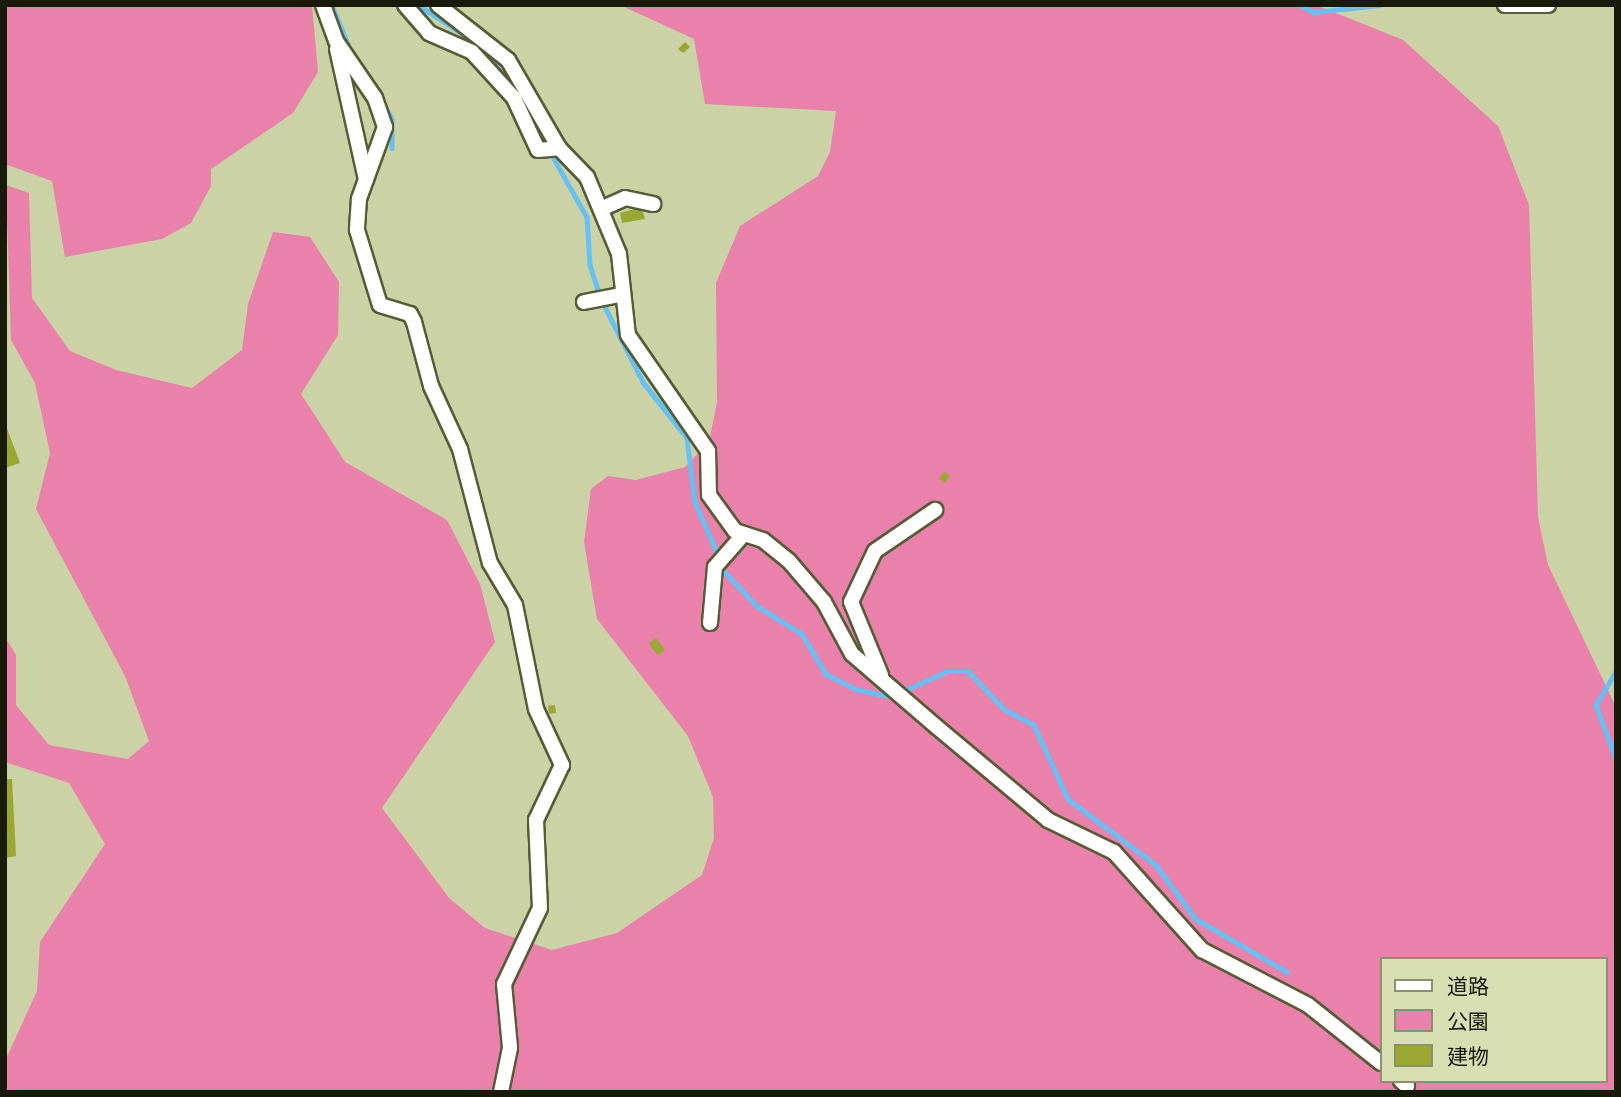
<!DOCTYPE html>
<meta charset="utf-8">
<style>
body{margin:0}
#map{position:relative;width:1621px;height:1097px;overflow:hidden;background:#cad2a6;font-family:Overpass,"Noto Sans JP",sans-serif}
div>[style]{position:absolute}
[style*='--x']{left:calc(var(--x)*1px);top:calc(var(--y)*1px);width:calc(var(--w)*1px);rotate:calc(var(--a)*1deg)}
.green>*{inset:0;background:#e981aa}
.stream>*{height:4.5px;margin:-2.25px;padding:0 2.25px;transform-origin:2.25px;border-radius:2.25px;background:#67c0f2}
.building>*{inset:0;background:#9aa731;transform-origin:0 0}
.roads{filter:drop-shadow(2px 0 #565c35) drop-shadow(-2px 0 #565c35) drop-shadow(0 2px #565c35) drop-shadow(0 -2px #565c35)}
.street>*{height:14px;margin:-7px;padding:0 7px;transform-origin:7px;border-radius:7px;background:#fff}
span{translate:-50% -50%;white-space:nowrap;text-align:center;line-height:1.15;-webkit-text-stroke:7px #d7dfb2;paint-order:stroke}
.frame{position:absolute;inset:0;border:7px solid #181b0a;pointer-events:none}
.legend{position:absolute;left:1380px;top:957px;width:228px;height:126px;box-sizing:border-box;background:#d7dfb2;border:2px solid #8b916f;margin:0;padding:9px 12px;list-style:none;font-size:21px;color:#181b0a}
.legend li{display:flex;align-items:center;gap:14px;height:35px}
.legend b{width:35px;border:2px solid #8b916f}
</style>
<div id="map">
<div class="green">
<i style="clip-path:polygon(5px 5px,312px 5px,318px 72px,293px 113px,211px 169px,211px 186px,191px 223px,162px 239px,65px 257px,52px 181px,5px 164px)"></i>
<i style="clip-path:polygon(evenodd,620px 5px,1316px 5px,1403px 40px,1498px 126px,1529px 205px,1538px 517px,1548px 565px,1616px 707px,1616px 1092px,5px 1092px,6px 1059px,37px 991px,40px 942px,105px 844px,69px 783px,5px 762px,5px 637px,16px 655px,16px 705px,49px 745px,128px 759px,149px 741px,125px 676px,36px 509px,50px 453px,35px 383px,11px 340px,6px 185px,29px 193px,32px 298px,70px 351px,116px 370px,192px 388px,242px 350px,248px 304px,273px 232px,310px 237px,339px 282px,338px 335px,301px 394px,345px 462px,447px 520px,480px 584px,495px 642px,382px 808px,449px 898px,485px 928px,552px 950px,617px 933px,702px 875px,714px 838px,713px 797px,688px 736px,597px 619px,584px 542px,591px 489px,608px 476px,636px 480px,685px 467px,709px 442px,717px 402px,716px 283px,740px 226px,818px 176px,830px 152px,836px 111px,705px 104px,694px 39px,620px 5px,1381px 959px,1605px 959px,1605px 1081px,1381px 1081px,1381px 959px)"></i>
</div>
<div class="stream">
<i style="--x:332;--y:5;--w:53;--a:67.8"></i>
<i style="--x:418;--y:5;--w:70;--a:32.8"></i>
<i style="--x:477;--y:43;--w:68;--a:49.8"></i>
<i style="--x:1299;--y:5;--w:17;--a:25"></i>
<i style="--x:1314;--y:12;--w:66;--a:-6.1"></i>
<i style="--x:383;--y:102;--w:19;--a:62"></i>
<i style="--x:392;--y:119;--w:29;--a:90"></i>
<i style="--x:525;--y:103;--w:45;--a:63.4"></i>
<i style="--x:553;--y:157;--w:69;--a:60.5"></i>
<i style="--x:587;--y:217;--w:48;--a:86.4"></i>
<i style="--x:590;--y:265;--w:32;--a:72"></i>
<i style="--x:603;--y:303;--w:89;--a:63.1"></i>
<i style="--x:643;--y:382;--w:71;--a:51.8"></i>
<i style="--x:687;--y:438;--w:64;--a:82.9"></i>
<i style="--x:695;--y:502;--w:60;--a:66.4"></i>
<i style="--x:722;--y:569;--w:51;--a:46.6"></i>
<i style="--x:757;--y:606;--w:53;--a:31.9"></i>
<i style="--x:802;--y:634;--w:47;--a:59"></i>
<i style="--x:826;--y:674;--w:34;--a:27"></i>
<i style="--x:856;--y:689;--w:41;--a:12.7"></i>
<i style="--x:1616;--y:672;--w:39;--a:121"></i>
<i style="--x:1596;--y:705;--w:57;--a:69.3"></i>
<i style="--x:905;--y:690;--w:45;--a:-23.7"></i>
<i style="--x:946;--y:672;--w:23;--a:0"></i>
<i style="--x:969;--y:672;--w:51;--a:46.6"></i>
<i style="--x:1004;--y:709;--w:34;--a:28"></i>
<i style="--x:1034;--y:725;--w:81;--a:65.3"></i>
<i style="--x:1068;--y:799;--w:110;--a:36.9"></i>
<i style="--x:1156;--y:865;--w:67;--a:53.5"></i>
<i style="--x:1196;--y:919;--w:105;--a:30.2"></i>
</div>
<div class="building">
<i style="clip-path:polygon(685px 42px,690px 47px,683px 53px,678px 49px)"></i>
<i style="clip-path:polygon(641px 207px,645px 219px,622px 223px,620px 213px)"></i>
<i style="clip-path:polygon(5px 423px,20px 463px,5px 468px)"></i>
<i style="clip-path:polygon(944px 472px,950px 475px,945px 483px,939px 479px)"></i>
<i style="left:656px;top:638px;width:15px;height:9px;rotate:53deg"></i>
<i style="left:555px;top:705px;width:8px;height:7px;rotate:83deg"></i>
<i style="clip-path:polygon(5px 779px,12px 779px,16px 856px,5px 858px)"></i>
</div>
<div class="roads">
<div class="street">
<i style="--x:323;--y:5;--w:38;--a:70"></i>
<i style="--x:336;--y:41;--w:69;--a:55.6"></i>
<i style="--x:375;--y:98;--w:31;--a:71"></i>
<i style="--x:385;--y:127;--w:77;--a:109.9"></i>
<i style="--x:359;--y:199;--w:31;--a:94"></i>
<i style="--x:357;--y:230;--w:78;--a:73"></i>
<i style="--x:380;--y:305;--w:31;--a:17"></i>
<i style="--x:410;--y:314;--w:9;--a:63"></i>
<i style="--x:414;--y:322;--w:66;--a:75.1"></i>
<i style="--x:431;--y:386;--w:69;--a:65.3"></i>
<i style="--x:460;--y:449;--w:118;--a:75.3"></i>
<i style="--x:490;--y:563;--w:49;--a:59.2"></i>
<i style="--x:515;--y:605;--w:106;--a:78.6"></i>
<i style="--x:536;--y:709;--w:62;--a:65.1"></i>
<i style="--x:562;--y:765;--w:61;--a:115.3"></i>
<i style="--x:536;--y:820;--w:88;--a:87.4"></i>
<i style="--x:540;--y:908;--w:84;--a:115.3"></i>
<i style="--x:504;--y:984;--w:64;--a:84.6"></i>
<i style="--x:510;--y:1048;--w:45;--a:101.6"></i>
<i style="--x:405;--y:5;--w:37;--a:49"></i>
<i style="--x:429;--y:33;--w:47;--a:23.8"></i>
<i style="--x:472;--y:52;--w:62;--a:47.6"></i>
<i style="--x:514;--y:98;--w:57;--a:65.2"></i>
<i style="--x:538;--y:150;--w:21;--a:-5"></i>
<i style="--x:438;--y:5;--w:89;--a:38.2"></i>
<i style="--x:508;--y:60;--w:102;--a:59.9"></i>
<i style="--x:559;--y:148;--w:40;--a:46"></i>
<i style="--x:587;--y:177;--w:83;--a:67.4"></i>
<i style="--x:619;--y:254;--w:81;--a:83.7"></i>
<i style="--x:628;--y:335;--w:141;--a:55.4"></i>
<i style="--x:708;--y:451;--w:44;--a:88.7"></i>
<i style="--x:709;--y:495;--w:44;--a:54.2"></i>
<i style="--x:735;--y:531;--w:29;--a:18"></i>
<i style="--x:763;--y:540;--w:33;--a:39"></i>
<i style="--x:789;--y:561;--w:54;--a:49.5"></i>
<i style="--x:824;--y:602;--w:59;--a:61.7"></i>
<i style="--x:852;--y:654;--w:113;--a:40.7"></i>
<i style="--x:938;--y:728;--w:143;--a:39.9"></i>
<i style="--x:1048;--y:820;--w:73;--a:25.9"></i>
<i style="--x:1114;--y:852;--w:132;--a:48.1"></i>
<i style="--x:1202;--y:950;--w:119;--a:27.4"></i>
<i style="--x:1308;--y:1005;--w:93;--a:38.5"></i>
<i style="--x:1505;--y:5;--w:43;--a:0"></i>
<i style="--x:337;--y:49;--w:134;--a:77.5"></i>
<i style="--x:603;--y:208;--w:24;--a:-24"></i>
<i style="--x:625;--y:198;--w:29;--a:12"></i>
<i style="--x:584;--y:302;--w:38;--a:-11"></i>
<i style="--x:710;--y:623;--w:56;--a:-84.9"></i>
<i style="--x:715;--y:567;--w:44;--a:-48.7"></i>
<i style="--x:881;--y:675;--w:79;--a:-112.3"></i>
<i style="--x:851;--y:602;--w:56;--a:-64.8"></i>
<i style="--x:875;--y:551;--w:73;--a:-34.3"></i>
<i style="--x:1401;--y:1081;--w:8;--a:40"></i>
</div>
</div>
<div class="frame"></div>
<ul class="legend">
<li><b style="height:9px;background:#fff"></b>道路</li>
<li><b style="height:19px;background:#e981aa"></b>公園</li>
<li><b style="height:19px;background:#9aa731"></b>建物</li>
</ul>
</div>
